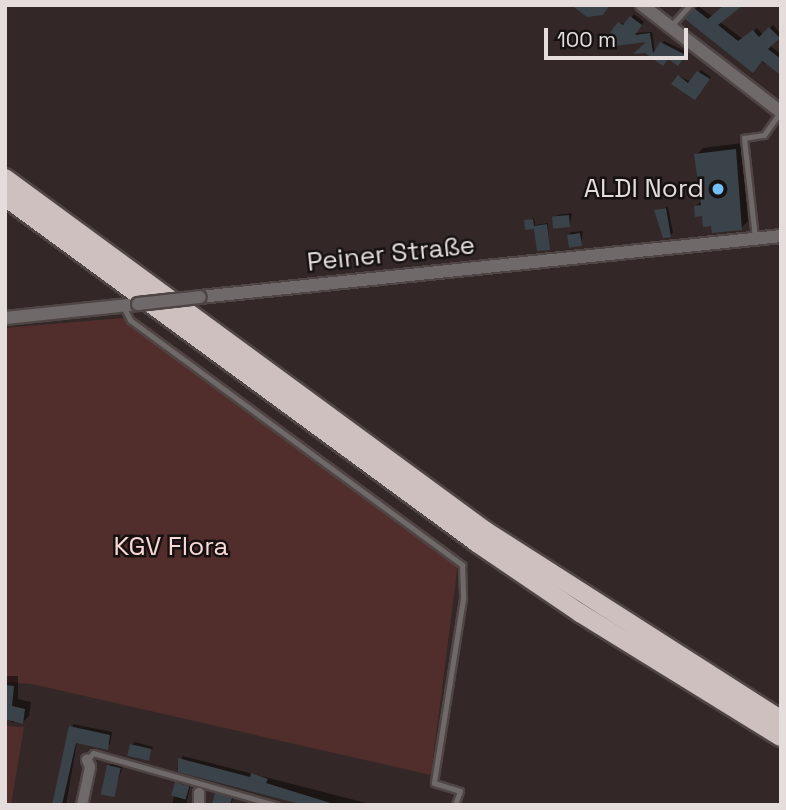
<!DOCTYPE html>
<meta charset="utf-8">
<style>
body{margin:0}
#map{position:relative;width:786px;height:810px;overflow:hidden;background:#332827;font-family:"Space Grotesk",sans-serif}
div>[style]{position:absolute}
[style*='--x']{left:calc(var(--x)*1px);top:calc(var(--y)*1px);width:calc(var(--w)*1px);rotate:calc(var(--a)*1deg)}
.green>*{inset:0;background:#512e2b}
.shadow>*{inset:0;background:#0007}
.building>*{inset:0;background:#3b434a;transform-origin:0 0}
.roads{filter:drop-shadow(2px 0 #4f4544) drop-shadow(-2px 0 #4f4544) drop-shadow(0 2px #4f4544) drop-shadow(0 -2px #4f4544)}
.service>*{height:5px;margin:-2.5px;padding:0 2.5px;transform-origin:2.5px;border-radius:2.5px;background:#6f6a69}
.minor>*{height:10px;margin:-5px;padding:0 5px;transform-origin:5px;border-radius:5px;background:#6f6a69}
.tertiary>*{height:12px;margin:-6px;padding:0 6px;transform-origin:6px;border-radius:6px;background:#6f6a69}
.motorway>*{height:18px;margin:-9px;padding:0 9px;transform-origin:9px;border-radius:9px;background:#cec0be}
.bridges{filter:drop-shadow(2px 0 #4f4544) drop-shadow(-2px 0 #4f4544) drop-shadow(0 2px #4f4544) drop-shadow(0 -2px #4f4544)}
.tertiary-bridge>*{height:12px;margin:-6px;padding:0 6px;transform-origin:6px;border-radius:6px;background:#6f6a69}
.dots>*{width:19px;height:19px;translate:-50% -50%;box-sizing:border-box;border:4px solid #171212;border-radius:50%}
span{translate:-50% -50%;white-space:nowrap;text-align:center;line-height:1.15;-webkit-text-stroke:5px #171212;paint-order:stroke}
.poi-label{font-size:26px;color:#e4dddc}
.right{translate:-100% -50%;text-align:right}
.street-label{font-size:26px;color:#e4dddc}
.park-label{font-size:26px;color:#f9d8d5}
.frame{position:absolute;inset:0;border:7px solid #e4dddc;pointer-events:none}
.scale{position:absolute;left:544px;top:28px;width:144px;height:32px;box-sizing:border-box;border:4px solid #e4dddc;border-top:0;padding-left:9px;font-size:21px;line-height:24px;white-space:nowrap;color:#e4dddc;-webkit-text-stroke:5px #171212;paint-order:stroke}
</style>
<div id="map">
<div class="green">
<i style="clip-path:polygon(135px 317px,459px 556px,431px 775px,32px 684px,5px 682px,5px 328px)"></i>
<i style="clip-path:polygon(5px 726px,24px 727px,11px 805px,5px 805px)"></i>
</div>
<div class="shadow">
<i style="clip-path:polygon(698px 6px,743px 39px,757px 28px,763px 35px,773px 25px,781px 34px,769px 45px,781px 54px,781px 73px,687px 18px)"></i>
<i style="clip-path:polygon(634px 14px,644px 22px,635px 33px,652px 32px,655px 52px,664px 41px,687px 52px,680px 61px,645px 51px,650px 40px,608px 45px,619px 23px,626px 24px)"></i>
<i style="clip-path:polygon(701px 70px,711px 77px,697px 96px,679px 76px,691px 82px)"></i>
<i style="clip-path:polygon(742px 143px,748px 221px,741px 228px,712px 224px,695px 207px,702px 200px,696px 155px,703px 148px)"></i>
<i style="clip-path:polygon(668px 207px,673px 233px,670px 236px,656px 210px)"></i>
<i style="clip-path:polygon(572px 213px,570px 225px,554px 218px,557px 215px)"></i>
<i style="clip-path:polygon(534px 218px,535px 225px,548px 223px,549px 248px,535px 227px,525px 221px)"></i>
<i style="clip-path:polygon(583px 231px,581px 245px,569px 235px,571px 232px)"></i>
<i style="clip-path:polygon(5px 676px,18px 676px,18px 699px,31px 702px,29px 716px,22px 723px,11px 722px,12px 715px,5px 715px)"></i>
<i style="clip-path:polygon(73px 724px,112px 732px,110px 745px,77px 742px,66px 805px,56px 805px)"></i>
<i style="clip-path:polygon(135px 742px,153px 747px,147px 760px,132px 745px)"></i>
<i style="clip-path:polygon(183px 756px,370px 804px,309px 805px,177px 769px)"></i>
<i style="clip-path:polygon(112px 763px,123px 765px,114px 794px,109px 766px)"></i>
<i style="clip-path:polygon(179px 780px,191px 783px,186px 805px,172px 805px)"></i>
<i style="clip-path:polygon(220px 791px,234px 795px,231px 805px,214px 805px)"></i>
</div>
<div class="building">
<i style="clip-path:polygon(571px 5px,610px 5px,603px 15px,587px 17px)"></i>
<i style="clip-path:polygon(724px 5px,743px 5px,718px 25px,738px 41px,753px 30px,759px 37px,769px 27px,780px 38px,768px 49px,781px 59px,781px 75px,762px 61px,753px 73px,685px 19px,694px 8px,708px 19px)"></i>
<i style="clip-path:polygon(630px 16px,642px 25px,635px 35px,650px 33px,653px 53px,660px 42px,686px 55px,678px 66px,668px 59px,663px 66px,645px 53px,633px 54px,646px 42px,607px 47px,606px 38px,618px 22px,623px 25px)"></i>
<i style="clip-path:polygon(697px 71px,710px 79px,695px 100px,671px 84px,678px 75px,688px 83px)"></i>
<i style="clip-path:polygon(736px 149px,742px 230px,712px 233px,711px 226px,703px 227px,702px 216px,695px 217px,694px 206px,701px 205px,694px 154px)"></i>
<i style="clip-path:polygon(666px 208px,671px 237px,663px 238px,654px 210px)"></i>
<i style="left:569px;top:215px;width:12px;height:17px;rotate:85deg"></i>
<i style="clip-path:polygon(533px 219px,534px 226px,547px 224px,550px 250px,537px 251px,534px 229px,525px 230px,524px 220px)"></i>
<i style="left:580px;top:233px;width:13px;height:13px;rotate:81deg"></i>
<i style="clip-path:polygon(5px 685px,14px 686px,12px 706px,25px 709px,23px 724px,5px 719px)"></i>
<i style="clip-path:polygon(69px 726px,110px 735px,108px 750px,76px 743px,62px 805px,52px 805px)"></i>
<i style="left:130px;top:744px;width:22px;height:12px;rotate:13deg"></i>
<i style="clip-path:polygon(178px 758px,250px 777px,251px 773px,268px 779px,266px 783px,337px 805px,304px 805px,178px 772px)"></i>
<i style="left:107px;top:765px;width:14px;height:30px;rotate:12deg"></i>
<i style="left:175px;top:782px;width:15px;height:14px;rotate:16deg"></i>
<i style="clip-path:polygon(215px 793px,232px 798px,230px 805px,212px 805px)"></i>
</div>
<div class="roads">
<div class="service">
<i style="--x:670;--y:27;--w:30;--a:-48"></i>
<i style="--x:755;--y:238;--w:101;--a:-96.3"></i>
<i style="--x:744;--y:138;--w:20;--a:-9"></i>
<i style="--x:764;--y:135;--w:28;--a:-55"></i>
<i style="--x:123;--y:306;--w:16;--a:63"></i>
<i style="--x:130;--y:320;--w:413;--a:36.4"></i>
<i style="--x:462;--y:565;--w:34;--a:88"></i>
<i style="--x:463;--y:599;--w:186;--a:99"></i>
<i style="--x:434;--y:783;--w:27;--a:17"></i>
<i style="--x:460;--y:791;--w:15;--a:110"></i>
<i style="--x:87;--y:760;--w:9;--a:-49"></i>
<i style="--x:93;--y:753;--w:190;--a:15.9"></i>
</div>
<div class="minor">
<i style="--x:82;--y:805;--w:39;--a:-78"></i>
<i style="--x:90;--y:767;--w:8;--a:-113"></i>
<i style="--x:199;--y:805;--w:12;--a:-90"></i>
</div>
<div class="tertiary">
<i style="--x:642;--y:5;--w:175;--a:37.6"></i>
<i style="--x:200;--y:297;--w:584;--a:-5.99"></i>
<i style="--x:5;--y:318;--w:134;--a:-6"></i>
</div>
<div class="motorway">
<i style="--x:5;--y:178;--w:597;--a:36.27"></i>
<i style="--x:486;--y:531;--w:350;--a:32.6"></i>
<i style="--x:5;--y:197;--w:585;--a:36.24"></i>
<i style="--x:477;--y:543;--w:125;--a:34.2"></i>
<i style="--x:580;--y:613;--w:236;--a:31.7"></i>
</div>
</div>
<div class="bridges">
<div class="tertiary-bridge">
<i style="--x:138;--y:304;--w:62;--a:-6.4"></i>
</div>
</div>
<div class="dots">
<i style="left:718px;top:189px;background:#74c0f6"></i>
</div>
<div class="poi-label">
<span class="right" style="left:704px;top:189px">ALDI Nord</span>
</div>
<div class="street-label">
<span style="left:391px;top:254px;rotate:-6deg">Peiner Straße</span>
</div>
<div class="park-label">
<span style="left:171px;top:547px">KGV Flora</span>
</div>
<div class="frame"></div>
<div class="scale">100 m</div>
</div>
